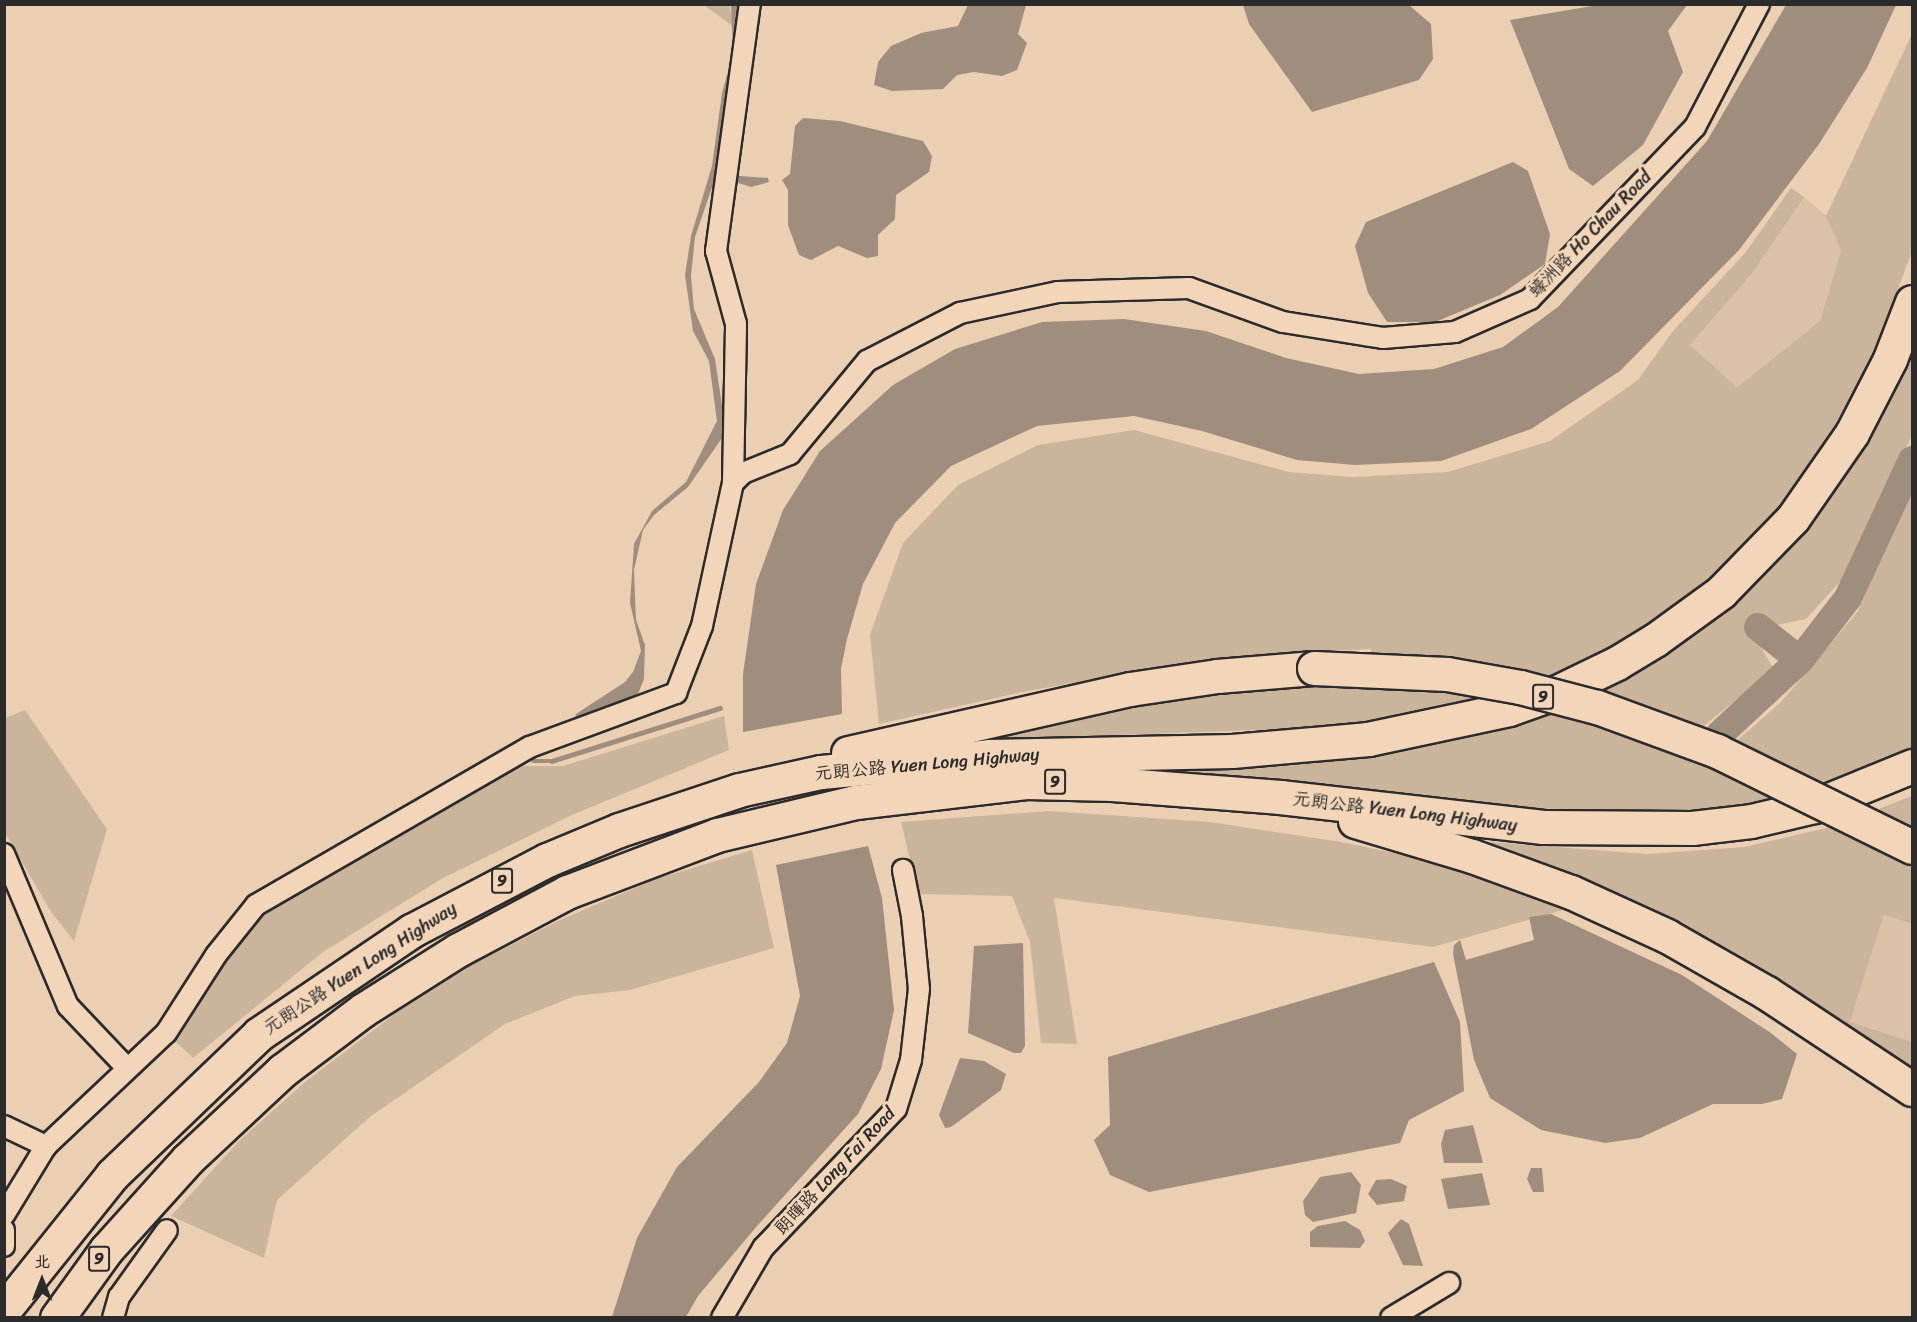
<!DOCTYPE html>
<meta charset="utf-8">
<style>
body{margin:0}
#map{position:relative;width:1917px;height:1322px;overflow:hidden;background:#ebcfb3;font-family:Sriracha,"LXGW WenKai TC",sans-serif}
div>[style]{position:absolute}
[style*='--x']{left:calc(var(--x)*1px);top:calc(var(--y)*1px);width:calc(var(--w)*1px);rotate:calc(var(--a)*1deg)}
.built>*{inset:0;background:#dbc1a8}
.green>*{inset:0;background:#cbb49c}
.water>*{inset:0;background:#9f8e7d}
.stream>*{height:4.5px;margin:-2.25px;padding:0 2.25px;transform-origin:2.25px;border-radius:2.25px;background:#9f8e7d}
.river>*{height:28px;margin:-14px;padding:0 14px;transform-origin:14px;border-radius:14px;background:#9f8e7d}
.roads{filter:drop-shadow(2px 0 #2b2b2b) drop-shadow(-2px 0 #2b2b2b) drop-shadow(0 2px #2b2b2b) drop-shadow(0 -2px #2b2b2b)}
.street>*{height:20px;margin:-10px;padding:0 10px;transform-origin:10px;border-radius:10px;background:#f3d6b9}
.highway>*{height:33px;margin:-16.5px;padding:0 16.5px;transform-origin:16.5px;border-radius:16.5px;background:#f3d6b9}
.bridges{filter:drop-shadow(2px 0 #2b2b2b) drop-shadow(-2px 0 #2b2b2b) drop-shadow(0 2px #2b2b2b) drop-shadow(0 -2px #2b2b2b)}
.highway-bridge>*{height:33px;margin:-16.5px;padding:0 16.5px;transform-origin:16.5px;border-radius:16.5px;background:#f3d6b9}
span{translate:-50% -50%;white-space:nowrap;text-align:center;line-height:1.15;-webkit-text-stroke:6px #f3d6b9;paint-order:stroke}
.shield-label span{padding:2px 4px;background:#f3d6b9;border:2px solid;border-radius:4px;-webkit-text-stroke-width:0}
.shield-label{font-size:16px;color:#2b2b2b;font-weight:700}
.street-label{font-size:18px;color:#2b2b2b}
.frame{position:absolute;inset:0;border:6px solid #2b2b2b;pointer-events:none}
.north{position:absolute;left:12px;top:1250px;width:60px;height:60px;-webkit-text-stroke:4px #f3d6b9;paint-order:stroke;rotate:0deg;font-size:16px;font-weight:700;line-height:24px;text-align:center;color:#2b2b2b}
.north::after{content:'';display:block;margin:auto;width:21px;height:27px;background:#2b2b2b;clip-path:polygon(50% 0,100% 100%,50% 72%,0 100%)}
</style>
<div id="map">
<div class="built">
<i style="clip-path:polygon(1804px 197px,1829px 218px,1841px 251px,1820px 321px,1737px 387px,1690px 345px,1754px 271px)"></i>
<i style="clip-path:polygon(1884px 915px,1912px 924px,1912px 1042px,1850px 1023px)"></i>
</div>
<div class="green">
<i style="clip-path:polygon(704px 5px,729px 5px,734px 27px)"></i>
<i style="clip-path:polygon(1912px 34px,1912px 251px,1873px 357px,1832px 437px,1785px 500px,1731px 559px,1676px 605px,1618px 643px,1560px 672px,1493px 695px,1415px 714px,1317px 728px,969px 740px,1163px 698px,1277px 683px,1371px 681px,1371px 649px,1262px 654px,1151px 669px,1022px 692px,879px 724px,870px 635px,903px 543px,958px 485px,1038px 445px,1134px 430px,1289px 472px,1353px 477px,1448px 472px,1550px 441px,1638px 380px,1673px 331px,1745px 253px,1791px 188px,1804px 197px,1754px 271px,1690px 345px,1737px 387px,1820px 321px,1841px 251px,1826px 216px)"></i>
<i style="clip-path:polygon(1912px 351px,1912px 436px,1847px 574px,1806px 619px,1772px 626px,1759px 614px,1747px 624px,1774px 669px,1684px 742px,1708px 766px,1781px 702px,1858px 611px,1912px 489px,1912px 751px,1798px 801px,1629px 820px,1126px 765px,1336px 757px,1428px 746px,1509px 726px,1575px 703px,1631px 678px,1719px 618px,1798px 539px,1854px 462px)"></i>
<i style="clip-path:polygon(25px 710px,107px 829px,74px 941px,51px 912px,5px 833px,5px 718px)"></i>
<i style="clip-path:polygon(724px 716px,729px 750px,572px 815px,443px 878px,323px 952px,193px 1058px,174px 1040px,221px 958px,261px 910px,515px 766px,563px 766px)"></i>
<i style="clip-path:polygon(1912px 796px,1912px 924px,1884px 915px,1850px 1022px,1912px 1042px,1912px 1069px,1845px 1029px,1847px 1026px,1771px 977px,1491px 852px,1492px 842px,1647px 854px,1744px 847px,1835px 826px)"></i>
<i style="clip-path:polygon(1049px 811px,1210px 822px,1341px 842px,1452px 865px,1570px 908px,1433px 947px,1054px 898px,1077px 1044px,1041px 1043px,1030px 942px,1012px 896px,918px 894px,901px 822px)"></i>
<i style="clip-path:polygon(752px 850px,774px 948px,630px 990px,575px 996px,505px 1024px,371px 1116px,277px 1200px,264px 1258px,171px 1216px,239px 1141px,305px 1082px,396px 1013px,471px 965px,560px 920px,656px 879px)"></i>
</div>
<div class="water">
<i style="clip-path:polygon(1604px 4px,1687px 5px,1668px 31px,1683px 72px,1643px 145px,1593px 186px,1569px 169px,1510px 20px)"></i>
<i style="clip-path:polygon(731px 5px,740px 5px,741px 26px,719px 163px,726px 175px,768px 178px,769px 182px,751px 187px,716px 176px,695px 237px,691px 276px,694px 309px,715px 359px,724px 419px,722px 438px,688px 487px,654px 515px,643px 530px,634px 570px,636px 620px,645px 645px,644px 679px,638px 694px,574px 722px,576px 714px,625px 682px,633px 672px,641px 651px,630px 603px,634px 544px,652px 511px,686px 482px,717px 421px,709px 361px,693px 331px,685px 275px,691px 236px,712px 166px,722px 93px,733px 53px)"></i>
<i style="clip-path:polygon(968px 5px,1026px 5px,1018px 34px,1027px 43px,1017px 70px,1002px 76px,974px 72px,957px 75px,943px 89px,892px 91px,874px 85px,878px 62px,891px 46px,921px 33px,958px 26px)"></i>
<i style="clip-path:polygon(1243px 5px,1409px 5px,1431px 24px,1433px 59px,1419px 80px,1312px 112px,1249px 24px)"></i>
<i style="clip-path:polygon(1786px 5px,1896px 5px,1867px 68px,1819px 144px,1739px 250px,1620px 371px,1531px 429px,1441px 461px,1355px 465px,1297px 460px,1202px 431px,1134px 416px,1037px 426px,951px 466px,895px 523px,863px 584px,847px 639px,841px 669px,842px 714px,743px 732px,743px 674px,756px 584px,783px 510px,820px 451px,893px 385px,955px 349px,1042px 322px,1124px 319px,1206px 331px,1286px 358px,1359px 374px,1434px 369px,1503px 347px,1558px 307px,1707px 141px)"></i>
<i style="clip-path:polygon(803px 118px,840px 121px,923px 141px,932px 156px,929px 172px,896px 195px,895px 219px,878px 235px,878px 256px,867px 258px,838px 246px,811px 260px,799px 255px,788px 225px,788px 190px,782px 180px,790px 174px,795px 126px)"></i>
<i style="clip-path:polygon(1513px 162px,1528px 171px,1550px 234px,1545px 264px,1500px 295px,1435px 322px,1387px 322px,1368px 293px,1355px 246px,1366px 222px)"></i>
<i style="clip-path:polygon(868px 846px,882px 898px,894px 1010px,881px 1069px,858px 1114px,757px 1226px,698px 1296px,686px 1317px,612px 1317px,637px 1238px,677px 1167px,759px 1082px,787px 1043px,800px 996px,776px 865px)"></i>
<i style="clip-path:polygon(1551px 914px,1682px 975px,1771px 1033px,1797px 1054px,1782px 1099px,1762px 1104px,1713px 1104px,1640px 1138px,1605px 1143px,1541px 1130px,1490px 1098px,1474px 1060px,1453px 954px,1454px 945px,1460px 940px,1466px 960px,1534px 940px,1529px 917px)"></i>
<i style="clip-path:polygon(1023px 943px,1025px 1046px,1021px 1053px,1014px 1053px,968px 1033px,974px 946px)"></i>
<i style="clip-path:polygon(1434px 962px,1460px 1022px,1464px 1091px,1409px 1120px,1400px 1143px,1149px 1192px,1110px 1175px,1094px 1140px,1110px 1125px,1108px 1057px)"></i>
<i style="clip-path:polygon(960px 1058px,984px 1061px,1006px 1074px,1001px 1090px,951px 1127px,945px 1128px,939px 1115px)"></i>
<i style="clip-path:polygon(1473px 1125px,1483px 1163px,1444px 1163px,1441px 1144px,1445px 1130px)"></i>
<i style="clip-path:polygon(1531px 1168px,1542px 1168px,1544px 1192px,1533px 1192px,1527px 1179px)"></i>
<i style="clip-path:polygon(1351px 1172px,1361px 1185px,1356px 1213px,1313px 1222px,1305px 1215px,1303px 1201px,1320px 1177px)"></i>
<i style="clip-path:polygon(1482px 1173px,1490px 1205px,1448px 1209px,1441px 1179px)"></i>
<i style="clip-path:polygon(1391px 1179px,1407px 1186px,1404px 1201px,1377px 1205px,1368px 1194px,1376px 1180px)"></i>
<i style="clip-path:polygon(1401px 1219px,1409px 1224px,1423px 1266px,1403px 1265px,1388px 1233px)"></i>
<i style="clip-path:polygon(1345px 1221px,1360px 1230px,1365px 1241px,1360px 1248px,1310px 1247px,1310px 1232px,1318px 1226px)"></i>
</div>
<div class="stream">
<i style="--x:533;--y:761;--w:19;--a:0"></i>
<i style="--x:552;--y:761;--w:176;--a:-17.5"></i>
</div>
<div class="river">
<i style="--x:1758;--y:627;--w:53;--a:38.2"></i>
<i style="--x:1720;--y:734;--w:109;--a:-42.8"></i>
<i style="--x:1800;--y:660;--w:78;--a:-52.3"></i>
<i style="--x:1848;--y:598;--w:152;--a:-65.1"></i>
</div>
<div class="roads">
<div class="street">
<i style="--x:733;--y:483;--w:159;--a:-88.9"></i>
<i style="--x:736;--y:324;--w:76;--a:-105.3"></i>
<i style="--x:716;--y:251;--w:249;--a:-82.2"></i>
<i style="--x:4;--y:854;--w:165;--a:67.2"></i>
<i style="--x:68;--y:1006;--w:86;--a:46.4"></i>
<i style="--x:4;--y:1126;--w:47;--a:25.5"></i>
<i style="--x:4;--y:1215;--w:81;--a:-58.7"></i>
<i style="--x:46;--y:1146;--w:165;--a:-43.3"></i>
<i style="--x:166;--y:1033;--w:93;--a:-57.3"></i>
<i style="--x:216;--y:955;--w:64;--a:-51.3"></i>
<i style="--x:256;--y:905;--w:316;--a:-30"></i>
<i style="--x:530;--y:747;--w:156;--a:-20.3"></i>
<i style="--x:676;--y:693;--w:72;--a:-68.8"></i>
<i style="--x:702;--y:626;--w:146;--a:-77.8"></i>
<i style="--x:733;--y:483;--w:14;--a:-45"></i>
<i style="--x:743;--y:473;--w:51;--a:-22"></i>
<i style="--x:790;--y:454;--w:121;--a:-50.4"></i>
<i style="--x:867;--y:361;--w:105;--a:-27.3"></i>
<i style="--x:960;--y:313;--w:100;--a:-12.1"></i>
<i style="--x:1058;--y:292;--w:131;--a:-1.7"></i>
<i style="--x:1189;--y:288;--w:100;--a:19.9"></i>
<i style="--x:1283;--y:322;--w:101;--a:9.1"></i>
<i style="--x:1383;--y:338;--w:72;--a:-4.8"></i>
<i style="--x:1455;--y:332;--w:82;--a:-23.7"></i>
<i style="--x:1530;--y:299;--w:238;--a:-46.2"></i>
<i style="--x:1695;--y:127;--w:139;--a:-62.5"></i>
<i style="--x:4;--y:1230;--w:16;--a:90"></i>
<i style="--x:113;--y:1318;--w:22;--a:-74"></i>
<i style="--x:119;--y:1297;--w:82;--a:-54.4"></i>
<i style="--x:722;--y:1318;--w:81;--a:-59.6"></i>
<i style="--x:763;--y:1248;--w:192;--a:-46.3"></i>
<i style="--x:896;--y:1109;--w:51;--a:-73"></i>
<i style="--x:911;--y:1060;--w:71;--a:-83.6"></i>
<i style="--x:919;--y:989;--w:73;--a:-95.5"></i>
<i style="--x:912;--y:916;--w:47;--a:-101.1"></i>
<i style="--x:1391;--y:1318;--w:68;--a:-31.1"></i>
</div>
<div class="highway">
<i style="--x:848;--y:753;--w:289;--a:-12.8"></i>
<i style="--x:1130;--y:689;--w:88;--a:-8.5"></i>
<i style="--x:1217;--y:676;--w:97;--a:-4.7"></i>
<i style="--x:1355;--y:821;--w:122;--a:16.7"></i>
<i style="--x:1472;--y:856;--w:105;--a:20"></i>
<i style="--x:1571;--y:892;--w:106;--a:24.6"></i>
<i style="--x:1667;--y:936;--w:115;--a:29.7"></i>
<i style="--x:1767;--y:993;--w:174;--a:33.5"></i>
<i style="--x:4;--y:1310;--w:173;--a:-51.3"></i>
<i style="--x:112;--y:1175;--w:204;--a:-43.8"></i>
<i style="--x:259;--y:1034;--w:184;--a:-34.1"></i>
<i style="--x:411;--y:931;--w:153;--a:-27.6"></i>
<i style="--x:547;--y:860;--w:78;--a:-22.6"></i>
<i style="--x:619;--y:830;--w:126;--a:-18.4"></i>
<i style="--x:739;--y:790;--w:84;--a:-12.4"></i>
<i style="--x:821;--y:772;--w:169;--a:-5.4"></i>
<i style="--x:989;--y:756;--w:243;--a:-1.2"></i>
<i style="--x:1232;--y:751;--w:137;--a:-5"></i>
<i style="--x:1368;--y:739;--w:144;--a:-12"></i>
<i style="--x:1509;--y:709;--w:51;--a:-19.5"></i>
<i style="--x:1557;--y:692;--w:67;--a:-25.8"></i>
<i style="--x:1617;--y:663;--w:44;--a:-31.2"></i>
<i style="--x:1655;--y:640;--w:82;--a:-36"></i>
<i style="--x:1721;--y:592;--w:103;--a:-45.8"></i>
<i style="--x:1793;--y:518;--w:103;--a:-55.2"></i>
<i style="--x:1852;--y:433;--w:83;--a:-62.8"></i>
<i style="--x:1890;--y:359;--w:61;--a:-68.9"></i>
<i style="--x:57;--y:1318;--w:84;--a:-54.2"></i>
<i style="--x:106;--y:1250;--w:122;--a:-48"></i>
<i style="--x:188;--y:1159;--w:129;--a:-43.1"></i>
<i style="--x:282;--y:1071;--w:101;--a:-37"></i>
<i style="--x:363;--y:1010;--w:112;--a:-32.3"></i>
<i style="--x:458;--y:950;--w:123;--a:-28"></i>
<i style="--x:567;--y:892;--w:160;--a:-20.8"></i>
<i style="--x:717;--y:835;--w:143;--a:-13.4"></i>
<i style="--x:856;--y:802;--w:171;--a:-6.7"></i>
<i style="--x:1026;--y:782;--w:86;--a:1.3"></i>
<i style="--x:1112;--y:784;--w:169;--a:4.4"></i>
<i style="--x:1280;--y:797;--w:265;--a:6.5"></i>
<i style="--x:1543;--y:827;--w:149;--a:0.4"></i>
<i style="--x:1692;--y:828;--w:59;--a:-6.8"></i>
<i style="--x:1751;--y:821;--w:65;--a:-13.4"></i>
<i style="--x:1814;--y:806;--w:106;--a:-22.2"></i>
</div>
</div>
<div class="bridges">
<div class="highway-bridge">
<i style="--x:1314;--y:668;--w:133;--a:2.6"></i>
<i style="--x:1447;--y:674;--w:74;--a:10.1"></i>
<i style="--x:1520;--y:687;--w:80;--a:14.6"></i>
<i style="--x:1597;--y:707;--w:128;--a:20.1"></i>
<i style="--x:1717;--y:751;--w:217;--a:26.2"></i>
</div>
</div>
<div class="shield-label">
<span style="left:1543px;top:697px">9</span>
<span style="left:1055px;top:782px">9</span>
<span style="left:502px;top:881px">9</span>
<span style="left:99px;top:1259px">9</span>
</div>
<div class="street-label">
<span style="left:1590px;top:234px;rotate:-46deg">蠔洲路 Ho Chau Road</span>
<span style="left:927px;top:764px;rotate:-5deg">元朗公路 Yuen Long Highway</span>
<span style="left:1405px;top:812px;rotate:7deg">元朗公路 Yuen Long Highway</span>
<span style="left:360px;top:968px;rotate:-33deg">元朗公路 Yuen Long Highway</span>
<span style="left:835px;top:1171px;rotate:-47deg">朗暉路 Long Fai Road</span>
</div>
<div class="frame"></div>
<div class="north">北</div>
</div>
